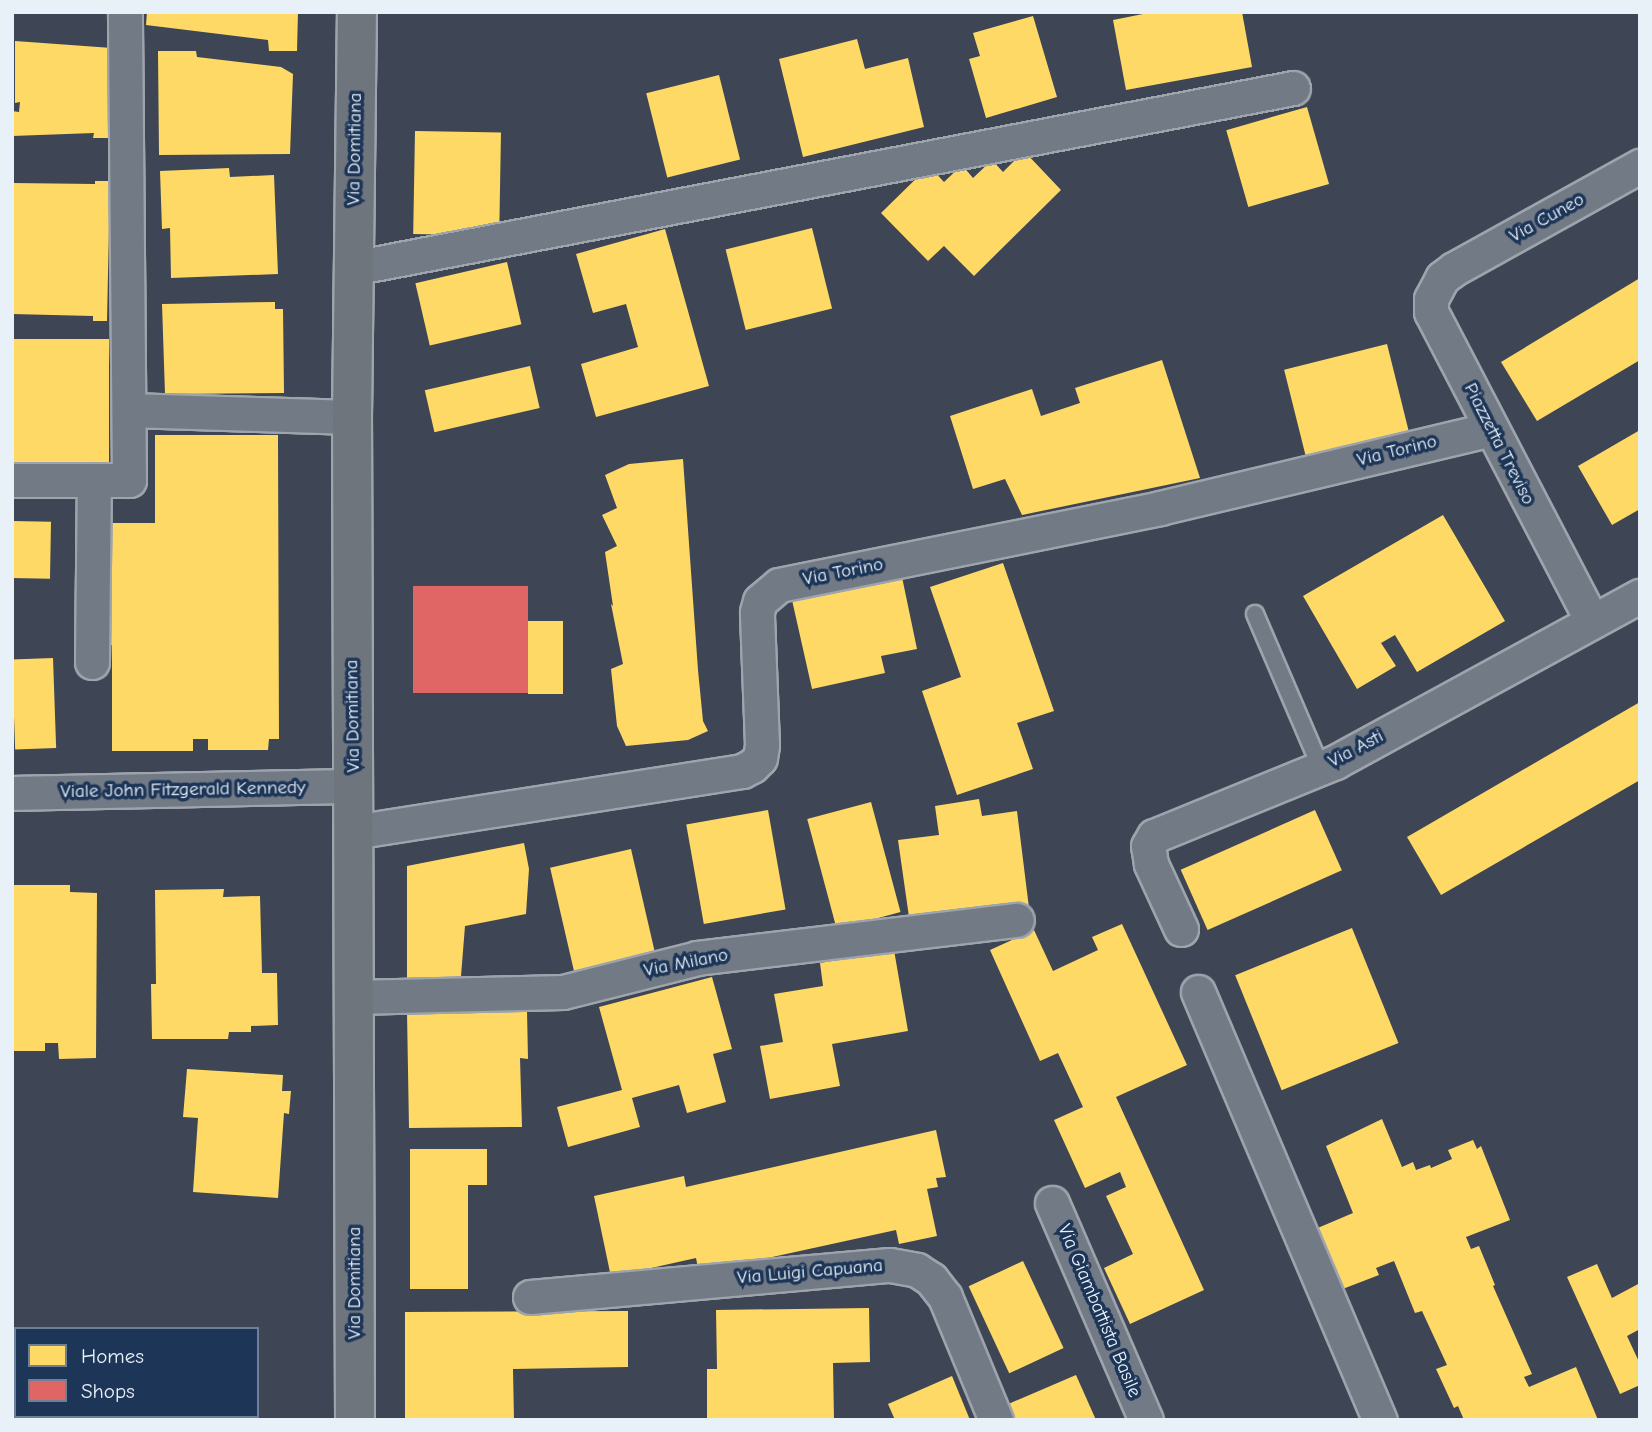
<!DOCTYPE html>
<style>
body{margin:0}
#map{position:relative;width:1652px;height:1432px;overflow:hidden;background:#3e4656;font-family:"Comic Neue",sans-serif}
div>[style]{position:absolute}
[style*='--x']{left:calc(var(--x)*1px);top:calc(var(--y)*1px);width:calc(var(--w)*1px);rotate:calc(var(--a)*1deg)}
.homes>*{inset:0;background:#ffd966;transform-origin:0 0}
.shops>*{inset:0;background:#e06666;transform-origin:0 0}
.roads{filter:drop-shadow(2px 0 #9ea4ac) drop-shadow(-2px 0 #9ea4ac) drop-shadow(0 2px #9ea4ac) drop-shadow(0 -2px #9ea4ac)}
.lane>*{height:16px;margin:-8px;padding:0 8px;transform-origin:8px;border-radius:8px;background:#727a85}
.street>*{height:33px;margin:-16.5px;padding:0 16.5px;transform-origin:16.5px;border-radius:16.5px;background:#727a85}
.primary>*{height:38px;margin:-19px;padding:0 19px;transform-origin:19px;border-radius:19px;background:#6e757c}
span{translate:-50% -50%;white-space:nowrap;text-align:center;line-height:1.15;-webkit-text-stroke:7px #1d3557;paint-order:stroke}
.street-label{font-size:19px;color:#e8f1f8}
.frame{position:absolute;inset:0;border:14px solid #e8f1f8;pointer-events:none}
.legend{position:absolute;left:14px;top:1327px;width:245px;height:91px;box-sizing:border-box;background:#1d3557;border:2px solid #6e8097;margin:0;padding:9px 12px;list-style:none;font-size:21px;color:#e8f1f8}
.legend li{display:flex;align-items:center;gap:14px;height:35px}
.legend b{width:35px;border:2px solid #6e8097}
</style>
<div id="map">
<div class="homes">
<i style="clip-path:polygon(147px 12px,298px 12px,297px 51px,269px 51px,268px 40px,146px 25px)"></i>
<i style="clip-path:polygon(1153px 12px,1242px 12px,1252px 67px,1126px 90px,1113px 20px)"></i>
<i style="clip-path:polygon(1033px 16px,1057px 97px,986px 118px,969px 59px,980px 56px,973px 33px)"></i>
<i style="clip-path:polygon(857px 39px,865px 69px,908px 58px,924px 127px,803px 157px,779px 59px)"></i>
<i style="clip-path:polygon(15px 41px,112px 48px,111px 138px,93px 138px,94px 133px,12px 136px,12px 111px,19px 112px,20px 102px,15px 103px)"></i>
<i style="clip-path:polygon(158px 51px,196px 51px,197px 57px,281px 67px,293px 74px,290px 154px,159px 155px)"></i>
<i style="left:719px;top:75px;width:87px;height:75px;rotate:76deg"></i>
<i style="left:1307px;top:107px;width:80px;height:84px;rotate:74deg"></i>
<i style="left:415px;top:131px;width:86px;height:103px;rotate:1deg"></i>
<i style="clip-path:polygon(1024px 151px,1061px 190px,974px 276px,944px 246px,928px 261px,881px 213px,929px 166px,944px 182px,962px 165px,973px 178px,992px 160px,1003px 172px)"></i>
<i style="clip-path:polygon(229px 168px,230px 177px,274px 175px,278px 274px,171px 278px,170px 228px,162px 229px,160px 171px)"></i>
<i style="clip-path:polygon(95px 181px,110px 181px,107px 321px,93px 321px,93px 316px,12px 314px,12px 183px,95px 184px)"></i>
<i style="left:812px;top:228px;width:83px;height:89px;rotate:76deg"></i>
<i style="clip-path:polygon(665px 229px,709px 386px,596px 417px,581px 364px,638px 347px,626px 304px,593px 313px,576px 254px)"></i>
<i style="left:507px;top:262px;width:64px;height:94px;rotate:77deg"></i>
<i style="clip-path:polygon(1640px 278px,1640px 360px,1537px 421px,1501px 362px)"></i>
<i style="clip-path:polygon(275px 302px,275px 309px,283px 309px,284px 393px,165px 394px,162px 304px)"></i>
<i style="left:12px;top:339px;width:97px;height:124px"></i>
<i style="left:1387px;top:344px;width:98px;height:106px;rotate:76deg"></i>
<i style="clip-path:polygon(1162px 360px,1200px 478px,1022px 515px,1005px 479px,973px 489px,950px 416px,1032px 389px,1041px 416px,1080px 403px,1075px 388px)"></i>
<i style="left:530px;top:366px;width:43px;height:108px;rotate:77deg"></i>
<i style="clip-path:polygon(1640px 430px,1640px 509px,1612px 525px,1578px 466px)"></i>
<i style="clip-path:polygon(155px 435px,278px 435px,279px 739px,269px 739px,268px 750px,208px 750px,208px 739px,193px 739px,193px 751px,112px 751px,112px 645px,104px 646px,105px 523px,155px 523px)"></i>
<i style="clip-path:polygon(683px 459px,698px 670px,703px 721px,708px 731px,688px 740px,626px 746px,617px 726px,611px 669px,623px 664px,611px 604px,613px 606px,605px 552px,617px 546px,602px 515px,617px 508px,605px 475px,629px 464px)"></i>
<i style="clip-path:polygon(1443px 515px,1505px 621px,1417px 672px,1395px 635px,1381px 643px,1396px 666px,1357px 689px,1303px 596px)"></i>
<i style="left:12px;top:521px;width:39px;height:57px;rotate:1deg"></i>
<i style="clip-path:polygon(1003px 563px,1054px 711px,1017px 723px,1033px 769px,957px 795px,922px 691px,961px 677px,930px 587px)"></i>
<i style="clip-path:polygon(902px 577px,917px 649px,881px 656px,885px 673px,812px 689px,792px 600px)"></i>
<i style="left:528px;top:621px;width:35px;height:73px"></i>
<i style="left:53px;top:658px;width:90px;height:41px;rotate:88deg"></i>
<i style="clip-path:polygon(1640px 702px,1640px 780px,1441px 895px,1407px 837px)"></i>
<i style="clip-path:polygon(979px 799px,982px 816px,1017px 811px,1029px 908px,909px 917px,898px 840px,939px 835px,935px 806px)"></i>
<i style="left:871px;top:802px;width:114px;height:66px;rotate:75deg"></i>
<i style="left:768px;top:810px;width:101px;height:83px;rotate:80deg"></i>
<i style="left:1315px;top:810px;width:66px;height:147px;rotate:66deg"></i>
<i style="clip-path:polygon(524px 843px,529px 869px,526px 914px,465px 926px,461px 976px,407px 984px,407px 866px)"></i>
<i style="left:631px;top:849px;width:106px;height:83px;rotate:77deg"></i>
<i style="clip-path:polygon(12px 885px,70px 885px,70px 892px,97px 893px,96px 1058px,59px 1059px,58px 1043px,45px 1043px,45px 1051px,12px 1051px)"></i>
<i style="clip-path:polygon(224px 889px,223px 897px,260px 896px,262px 973px,277px 973px,278px 1025px,251px 1026px,251px 1032px,229px 1032px,228px 1039px,152px 1039px,151px 984px,156px 984px,155px 890px)"></i>
<i style="clip-path:polygon(1122px 924px,1187px 1065px,1116px 1097px,1204px 1290px,1130px 1324px,1104px 1268px,1133px 1254px,1106px 1196px,1126px 1187px,1120px 1172px,1085px 1188px,1054px 1120px,1083px 1107px,1058px 1053px,1040px 1061px,990px 950px,1034px 930px,1053px 971px,1098px 950px,1092px 937px)"></i>
<i style="left:1352px;top:928px;width:124px;height:126px;rotate:68deg"></i>
<i style="clip-path:polygon(894px 950px,908px 1031px,832px 1044px,840px 1086px,770px 1099px,760px 1046px,783px 1042px,774px 994px,823px 986px,820px 963px)"></i>
<i style="clip-path:polygon(712px 977px,732px 1049px,713px 1054px,726px 1102px,687px 1113px,679px 1085px,632px 1098px,640px 1127px,568px 1147px,557px 1107px,622px 1090px,599px 1007px)"></i>
<i style="clip-path:polygon(527px 1010px,528px 1059px,520px 1058px,522px 1127px,409px 1128px,407px 1012px)"></i>
<i style="clip-path:polygon(187px 1069px,283px 1075px,282px 1091px,291px 1091px,289px 1114px,284px 1113px,278px 1198px,193px 1192px,198px 1118px,183px 1117px)"></i>
<i style="clip-path:polygon(1382px 1119px,1402px 1167px,1413px 1162px,1416px 1170px,1430px 1165px,1431px 1168px,1452px 1159px,1448px 1150px,1473px 1140px,1477px 1149px,1481px 1146px,1510px 1220px,1466px 1237px,1471px 1249px,1479px 1246px,1495px 1285px,1493px 1286px,1532px 1374px,1524px 1377px,1529px 1387px,1576px 1367px,1598px 1420px,1464px 1420px,1458px 1406px,1454px 1408px,1436px 1369px,1447px 1365px,1422px 1311px,1415px 1313px,1394px 1261px,1376px 1268px,1379px 1275px,1340px 1290px,1313px 1230px,1353px 1213px,1326px 1146px)"></i>
<i style="clip-path:polygon(936px 1130px,946px 1177px,936px 1178px,938px 1187px,927px 1189px,937px 1236px,899px 1244px,896px 1230px,699px 1273px,696px 1258px,611px 1277px,594px 1196px,684px 1176px,686px 1187px)"></i>
<i style="clip-path:polygon(410px 1149px,487px 1149px,487px 1185px,468px 1185px,468px 1289px,410px 1289px)"></i>
<i style="left:1023px;top:1261px;width:96px;height:60px;rotate:65deg"></i>
<i style="clip-path:polygon(1597px 1264px,1612px 1298px,1640px 1283px,1640px 1329px,1627px 1336px,1640px 1364px,1640px 1385px,1620px 1394px,1567px 1277px)"></i>
<i style="clip-path:polygon(869px 1308px,870px 1362px,833px 1363px,834px 1420px,707px 1420px,707px 1369px,717px 1369px,716px 1310px)"></i>
<i style="clip-path:polygon(628px 1311px,628px 1367px,513px 1369px,514px 1420px,405px 1420px,405px 1312px)"></i>
<i style="clip-path:polygon(1076px 1375px,1096px 1420px,1012px 1420px,1006px 1405px)"></i>
<i style="clip-path:polygon(952px 1376px,970px 1420px,895px 1420px,888px 1404px)"></i>
</div>
<div class="shops">
<i style="left:413px;top:586px;width:115px;height:107px"></i>
</div>
<div class="roads">
<div class="lane">
<i style="--x:1255;--y:614;--w:168;--a:66.8"></i>
</div>
<div class="street">
<i style="--x:353;--y:268;--w:957;--a:-10.84"></i>
<i style="--x:129;--y:410;--w:223;--a:1.8"></i>
<i style="--x:12;--y:480;--w:117;--a:0"></i>
<i style="--x:129;--y:480;--w:468;--a:-90.5"></i>
<i style="--x:1592;--y:621;--w:348;--a:-117.5"></i>
<i style="--x:1431;--y:312;--w:13;--a:-90"></i>
<i style="--x:1431;--y:299;--w:24;--a:-62"></i>
<i style="--x:1442;--y:278;--w:15;--a:-37"></i>
<i style="--x:1454;--y:269;--w:213;--a:-29"></i>
<i style="--x:92;--y:662;--w:182;--a:-89.4"></i>
<i style="--x:12;--y:793;--w:342;--a:-1.2"></i>
<i style="--x:353;--y:832;--w:394;--a:-8.9"></i>
<i style="--x:742;--y:771;--w:11;--a:-27"></i>
<i style="--x:752;--y:766;--w:11;--a:-45"></i>
<i style="--x:760;--y:758;--w:13;--a:-81"></i>
<i style="--x:762;--y:745;--w:133;--a:-92.2"></i>
<i style="--x:757;--y:612;--w:11;--a:-75"></i>
<i style="--x:760;--y:601;--w:25;--a:-40"></i>
<i style="--x:779;--y:585;--w:389;--a:-11.4"></i>
<i style="--x:1160;--y:508;--w:340;--a:-13.4"></i>
<i style="--x:1181;--y:929;--w:72;--a:-114.8"></i>
<i style="--x:1151;--y:864;--w:18;--a:-99"></i>
<i style="--x:1148;--y:846;--w:12;--a:-59"></i>
<i style="--x:1154;--y:836;--w:196;--a:-22.2"></i>
<i style="--x:1335;--y:762;--w:347;--a:-28.6"></i>
<i style="--x:1198;--y:992;--w:465;--a:67"></i>
<i style="--x:354;--y:997;--w:209;--a:-1.4"></i>
<i style="--x:563;--y:992;--w:138;--a:-14.2"></i>
<i style="--x:697;--y:958;--w:322;--a:-6.8"></i>
<i style="--x:1052;--y:1203;--w:236;--a:66.6"></i>
<i style="--x:530;--y:1297;--w:361;--a:-5.1"></i>
<i style="--x:890;--y:1265;--w:27;--a:10"></i>
<i style="--x:917;--y:1270;--w:17;--a:33"></i>
<i style="--x:931;--y:1279;--w:23;--a:52"></i>
<i style="--x:945;--y:1297;--w:133;--a:67.5"></i>
</div>
<div class="primary">
<i style="--x:355;--y:1420;--w:1003;--a:-90.17"></i>
<i style="--x:352;--y:417;--w:405;--a:-89.3"></i>
</div>
</div>
<div class="street-label">
<span style="left:355px;top:149px;rotate:-89deg">Via Domitiana</span>
<span style="left:1547px;top:218px;rotate:-29deg">Via Cuneo</span>
<span style="left:1499px;top:444px;rotate:63deg">Piazzetta Treviso</span>
<span style="left:1397px;top:451px;rotate:-14deg">Via Torino</span>
<span style="left:843px;top:572px;rotate:-11deg">Via Torino</span>
<span style="left:353px;top:716px;rotate:-91deg">Via Domitiana</span>
<span style="left:1356px;top:749px;rotate:-28deg">Via Asti</span>
<span style="left:183px;top:790px;rotate:-1deg">Viale John Fitzgerald Kennedy</span>
<span style="left:686px;top:963px;rotate:-11deg">Via Milano</span>
<span style="left:810px;top:1272px;rotate:-5deg">Via Luigi Capuana</span>
<span style="left:355px;top:1283px;rotate:-90deg">Via Domitiana</span>
<span style="left:1099px;top:1311px;rotate:67deg">Via Giambattista Basile</span>
</div>
<div class="frame"></div>
<ul class="legend">
<li><b style="height:19px;background:#ffd966"></b>Homes</li>
<li><b style="height:19px;background:#e06666"></b>Shops</li>
</ul>
</div>
